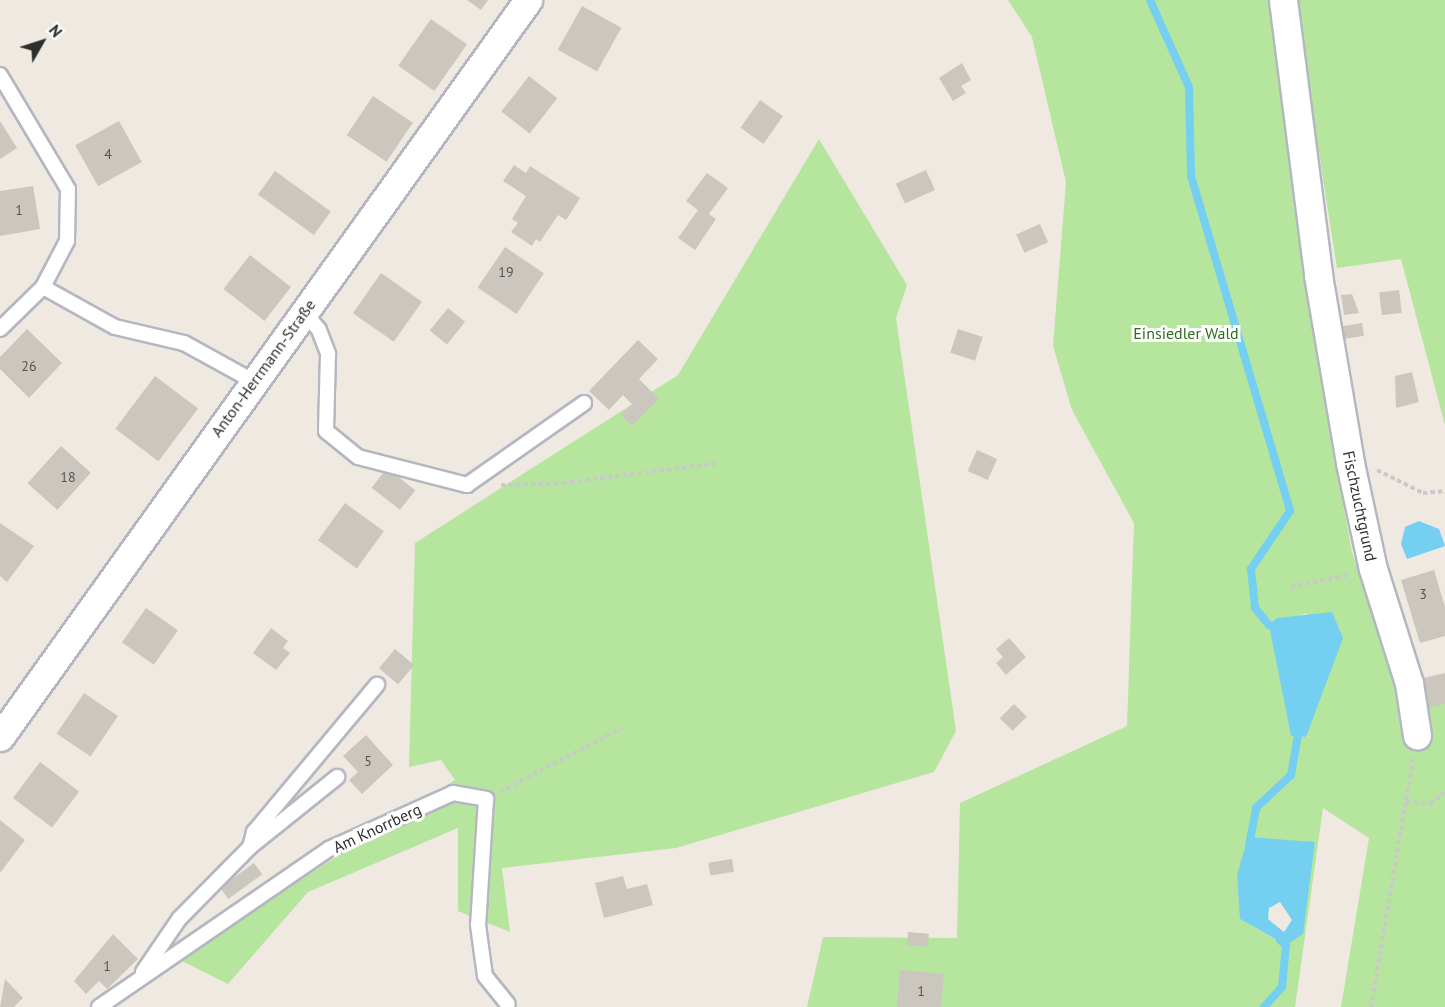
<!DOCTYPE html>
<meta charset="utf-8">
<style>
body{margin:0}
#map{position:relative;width:1445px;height:1007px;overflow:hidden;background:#efe9e1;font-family:"PT Sans",sans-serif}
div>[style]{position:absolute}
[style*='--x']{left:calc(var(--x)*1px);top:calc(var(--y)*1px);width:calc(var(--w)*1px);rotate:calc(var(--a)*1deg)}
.green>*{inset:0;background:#b6e59e}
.water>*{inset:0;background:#75cff0}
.stream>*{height:8px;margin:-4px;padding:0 4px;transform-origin:4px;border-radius:4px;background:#75cff0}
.building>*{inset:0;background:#cbc7bf;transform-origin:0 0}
.path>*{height:4px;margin-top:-2px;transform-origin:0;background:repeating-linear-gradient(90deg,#c9c9c9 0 4.5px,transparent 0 7.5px)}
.roads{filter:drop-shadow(2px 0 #b4b7c1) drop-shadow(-2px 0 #b4b7c1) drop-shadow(0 2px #b4b7c1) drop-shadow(0 -2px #b4b7c1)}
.lane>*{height:14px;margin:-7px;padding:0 7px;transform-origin:7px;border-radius:7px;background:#fff}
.street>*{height:27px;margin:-13.5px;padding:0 13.5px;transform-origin:13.5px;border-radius:13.5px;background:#fff}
span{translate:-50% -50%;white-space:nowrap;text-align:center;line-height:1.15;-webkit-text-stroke:6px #fff;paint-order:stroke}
.number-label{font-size:14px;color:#555452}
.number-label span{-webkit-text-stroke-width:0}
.park-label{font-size:16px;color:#2c6e1b}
.street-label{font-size:16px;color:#2e2e2e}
.north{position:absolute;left:12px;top:12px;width:60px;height:60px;-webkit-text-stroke:4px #fff;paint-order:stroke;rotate:51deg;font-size:16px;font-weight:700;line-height:24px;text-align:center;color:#2e2e2e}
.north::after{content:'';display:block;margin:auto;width:21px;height:27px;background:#2e2e2e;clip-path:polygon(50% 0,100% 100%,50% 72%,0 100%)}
</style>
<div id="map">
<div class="green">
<i style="clip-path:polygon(evenodd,1008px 0,1275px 0,1336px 467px,1352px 552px,1397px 694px,1445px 681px,1445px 1007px,1341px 1007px,1369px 838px,1323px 808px,1295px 1007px,807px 1007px,823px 937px,957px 938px,960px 803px,1127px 726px,1134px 523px,1072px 410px,1053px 346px,1066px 182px,1032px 37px,1008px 0,1307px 613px,1307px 737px,1299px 737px,1291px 736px,1270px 625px,1307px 613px,1008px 0,1315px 842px,1286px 945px,1240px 919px,1315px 842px)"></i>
<i style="clip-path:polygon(1295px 0,1445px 0,1445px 425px,1401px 259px,1337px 268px)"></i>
<i style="clip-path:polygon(819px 139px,907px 285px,896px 318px,956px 731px,934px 772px,676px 848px,502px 868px,510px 932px,458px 911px,458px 828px,308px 892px,228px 984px,178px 959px,455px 780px,441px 760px,409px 767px,415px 543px,678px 375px)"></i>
</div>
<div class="water">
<i style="clip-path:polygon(1419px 521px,1439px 529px,1445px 546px,1407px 559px,1401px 544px,1405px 527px)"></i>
<i style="clip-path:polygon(1332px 612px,1343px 638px,1306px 737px,1291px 736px,1269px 625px,1277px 618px)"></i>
<i style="clip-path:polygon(evenodd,1248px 837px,1315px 842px,1303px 934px,1286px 945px,1240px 919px,1237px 875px,1248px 837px,1280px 902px,1292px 920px,1284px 932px,1268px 919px,1269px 908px,1280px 902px)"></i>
</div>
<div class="stream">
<i style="--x:1150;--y:0;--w:95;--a:65.9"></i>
<i style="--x:1189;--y:87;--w:89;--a:88.7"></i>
<i style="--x:1191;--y:176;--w:349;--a:73.5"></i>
<i style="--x:1290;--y:511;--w:70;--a:123.9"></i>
<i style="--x:1251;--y:569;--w:39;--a:84"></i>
<i style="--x:1255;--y:608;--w:22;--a:51"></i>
<i style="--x:1249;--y:845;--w:38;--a:-79"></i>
<i style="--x:1256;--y:808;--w:48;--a:-43.3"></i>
<i style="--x:1291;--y:775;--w:47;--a:-80.1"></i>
<i style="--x:1264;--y:1007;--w:27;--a:-48"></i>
<i style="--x:1282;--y:987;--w:42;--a:-84.6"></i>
<i style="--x:1286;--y:945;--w:8;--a:-140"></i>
</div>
<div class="building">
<i style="clip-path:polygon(467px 0,488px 0,481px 10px)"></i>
<i style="left:582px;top:6px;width:45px;height:50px;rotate:29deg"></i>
<i style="left:431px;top:19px;width:44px;height:57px;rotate:35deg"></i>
<i style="clip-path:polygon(962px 63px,971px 80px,961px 86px,966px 93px,953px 101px,939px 78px)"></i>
<i style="left:529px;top:76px;width:36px;height:45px;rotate:38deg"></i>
<i style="left:373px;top:96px;width:48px;height:47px;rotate:34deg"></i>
<i style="left:760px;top:100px;width:28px;height:34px;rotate:35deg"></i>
<i style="clip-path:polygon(0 121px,17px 148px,0 159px)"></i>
<i style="left:119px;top:121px;width:47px;height:50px;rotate:61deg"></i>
<i style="clip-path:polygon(514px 165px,526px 173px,530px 166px,580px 198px,566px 220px,558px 215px,540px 242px,536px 239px,532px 246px,511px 232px,518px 223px,512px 219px,526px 196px,503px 181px)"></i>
<i style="left:926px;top:170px;width:22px;height:33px;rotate:66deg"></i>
<i style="left:275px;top:171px;width:69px;height:29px;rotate:36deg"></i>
<i style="clip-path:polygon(707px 173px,728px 188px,709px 214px,716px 219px,695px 250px,678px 238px,698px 210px,686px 201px)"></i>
<i style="clip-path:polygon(33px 186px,40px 229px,0 236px,0 191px)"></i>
<i style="left:1040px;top:224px;width:20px;height:26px;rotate:66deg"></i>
<i style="left:505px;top:247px;width:47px;height:49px;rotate:34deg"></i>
<i style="left:250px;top:255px;width:52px;height:43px;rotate:38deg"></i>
<i style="left:381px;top:273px;width:50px;height:49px;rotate:35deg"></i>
<i style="left:1399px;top:290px;width:23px;height:20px;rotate:83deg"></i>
<i style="clip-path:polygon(1352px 294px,1359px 313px,1344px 315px,1341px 295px)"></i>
<i style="left:448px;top:308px;width:22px;height:29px;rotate:39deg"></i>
<i style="left:1362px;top:323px;width:13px;height:28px;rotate:81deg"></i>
<i style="clip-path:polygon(27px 329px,62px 363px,29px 398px,0 369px,0 357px)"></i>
<i style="left:958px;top:329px;width:26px;height:25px;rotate:18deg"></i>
<i style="clip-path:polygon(638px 340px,658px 359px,639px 379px,659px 399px,632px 426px,621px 415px,632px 404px,623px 395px,609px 410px,589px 391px)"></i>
<i style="clip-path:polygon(1412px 372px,1419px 402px,1396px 408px,1395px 376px)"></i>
<i style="left:155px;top:376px;width:54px;height:66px;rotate:37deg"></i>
<i style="left:61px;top:446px;width:40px;height:50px;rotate:42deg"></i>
<i style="left:977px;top:450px;width:22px;height:23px;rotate:24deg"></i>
<i style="left:387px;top:468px;width:36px;height:25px;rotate:38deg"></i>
<i style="left:345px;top:503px;width:48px;height:46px;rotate:36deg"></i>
<i style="clip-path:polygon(0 523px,34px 546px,7px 582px,0 576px)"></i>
<i style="clip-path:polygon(1434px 570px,1445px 607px,1445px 636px,1420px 643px,1401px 580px)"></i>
<i style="left:146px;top:608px;width:39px;height:42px;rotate:35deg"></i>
<i style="clip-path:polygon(271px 628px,288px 641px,283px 648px,290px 653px,276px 670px,253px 653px)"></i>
<i style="clip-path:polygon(1009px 638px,1026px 657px,1006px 675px,996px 663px,1003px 657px,996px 649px)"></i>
<i style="left:395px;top:649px;width:25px;height:25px;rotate:40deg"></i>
<i style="clip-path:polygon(1445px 673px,1445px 704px,1422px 709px,1415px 680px)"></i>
<i style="left:84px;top:693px;width:41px;height:49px;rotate:34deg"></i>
<i style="left:1014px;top:704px;width:18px;height:20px;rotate:45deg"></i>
<i style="clip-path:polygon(366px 735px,393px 765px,362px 794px,349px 780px,358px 772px,343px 756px)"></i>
<i style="left:40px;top:762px;width:49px;height:45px;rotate:37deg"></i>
<i style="clip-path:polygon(0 820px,25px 840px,0 873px)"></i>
<i style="left:732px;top:859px;width:13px;height:24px;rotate:81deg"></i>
<i style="left:254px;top:863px;width:14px;height:42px;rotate:54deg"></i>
<i style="clip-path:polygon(623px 876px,627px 889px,647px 884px,653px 905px,604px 918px,595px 883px)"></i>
<i style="left:908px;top:932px;width:21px;height:13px;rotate:5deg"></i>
<i style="clip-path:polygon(113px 934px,138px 959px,107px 989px,99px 981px,86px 994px,74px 981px)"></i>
<i style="left:900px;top:970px;width:44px;height:37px;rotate:5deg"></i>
<i style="clip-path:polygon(5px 979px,23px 998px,14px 1007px,0 1007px)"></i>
</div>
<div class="path">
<i style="--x:1377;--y:470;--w:51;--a:26.6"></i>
<i style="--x:1423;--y:493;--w:22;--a:-5"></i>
<i style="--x:501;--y:485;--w:62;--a:-1.8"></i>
<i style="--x:563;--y:483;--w:157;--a:-7.3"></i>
<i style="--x:1291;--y:587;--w:58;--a:-11.9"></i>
<i style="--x:500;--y:792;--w:138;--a:-27.7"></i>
<i style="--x:1406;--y:802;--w:24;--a:5"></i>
<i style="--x:1430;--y:804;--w:19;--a:-39"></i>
<i style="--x:1371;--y:1007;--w:252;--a:-80.4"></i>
</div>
<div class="roads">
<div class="lane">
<i style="--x:0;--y:75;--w:133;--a:59.2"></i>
<i style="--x:68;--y:189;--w:52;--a:91.1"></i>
<i style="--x:67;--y:241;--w:52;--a:117.6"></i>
<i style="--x:43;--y:287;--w:60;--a:135.7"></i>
<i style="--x:43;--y:287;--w:82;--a:29.1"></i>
<i style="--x:115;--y:327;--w:71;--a:13.1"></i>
<i style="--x:184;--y:343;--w:79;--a:28.8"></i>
<i style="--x:304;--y:312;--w:23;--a:50"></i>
<i style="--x:319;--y:330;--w:26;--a:69"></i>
<i style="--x:328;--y:354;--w:77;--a:91.5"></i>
<i style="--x:326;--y:431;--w:41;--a:39.1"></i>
<i style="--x:358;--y:457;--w:113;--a:14.4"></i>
<i style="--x:467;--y:485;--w:143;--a:-35"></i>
<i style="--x:250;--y:847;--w:112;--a:-38.8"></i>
<i style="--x:143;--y:972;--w:64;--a:-55.8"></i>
<i style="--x:179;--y:919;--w:101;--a:-45.4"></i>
<i style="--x:250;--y:847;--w:16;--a:-75"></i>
<i style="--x:254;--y:832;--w:192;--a:-50.1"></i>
<i style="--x:99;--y:1007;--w:279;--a:-34.5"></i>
<i style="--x:329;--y:849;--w:136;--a:-24.3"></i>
<i style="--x:453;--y:793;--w:34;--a:10"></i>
<i style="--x:486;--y:799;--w:126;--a:93.6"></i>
<i style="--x:478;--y:925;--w:51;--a:82.2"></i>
<i style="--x:485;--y:976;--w:36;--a:51"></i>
</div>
<div class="street">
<i style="--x:1283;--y:0;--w:277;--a:82.7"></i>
<i style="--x:1318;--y:275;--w:191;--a:80.3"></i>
<i style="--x:1350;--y:463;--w:108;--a:77.8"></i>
<i style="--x:1373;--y:569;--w:120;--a:72.5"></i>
<i style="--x:1409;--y:683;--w:53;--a:81.3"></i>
<i style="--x:0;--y:737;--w:907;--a:-54.38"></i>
</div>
</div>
<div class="number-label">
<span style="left:108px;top:154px">4</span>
<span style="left:19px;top:210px">1</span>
<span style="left:506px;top:272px">19</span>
<span style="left:29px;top:366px">26</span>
<span style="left:68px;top:477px">18</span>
<span style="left:1423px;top:594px">3</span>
<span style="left:368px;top:761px">5</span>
<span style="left:107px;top:966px">1</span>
<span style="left:921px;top:991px">1</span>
</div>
<div class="park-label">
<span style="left:1186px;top:333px">Einsiedler Wald</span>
</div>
<div class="street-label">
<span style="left:263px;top:368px;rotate:-54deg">Anton-Herrmann-Straße</span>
<span style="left:1360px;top:506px;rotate:78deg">Fischzuchtgrund</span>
<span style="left:377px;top:828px;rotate:-25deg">Am Knorrberg</span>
</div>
<div class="north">N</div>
</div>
